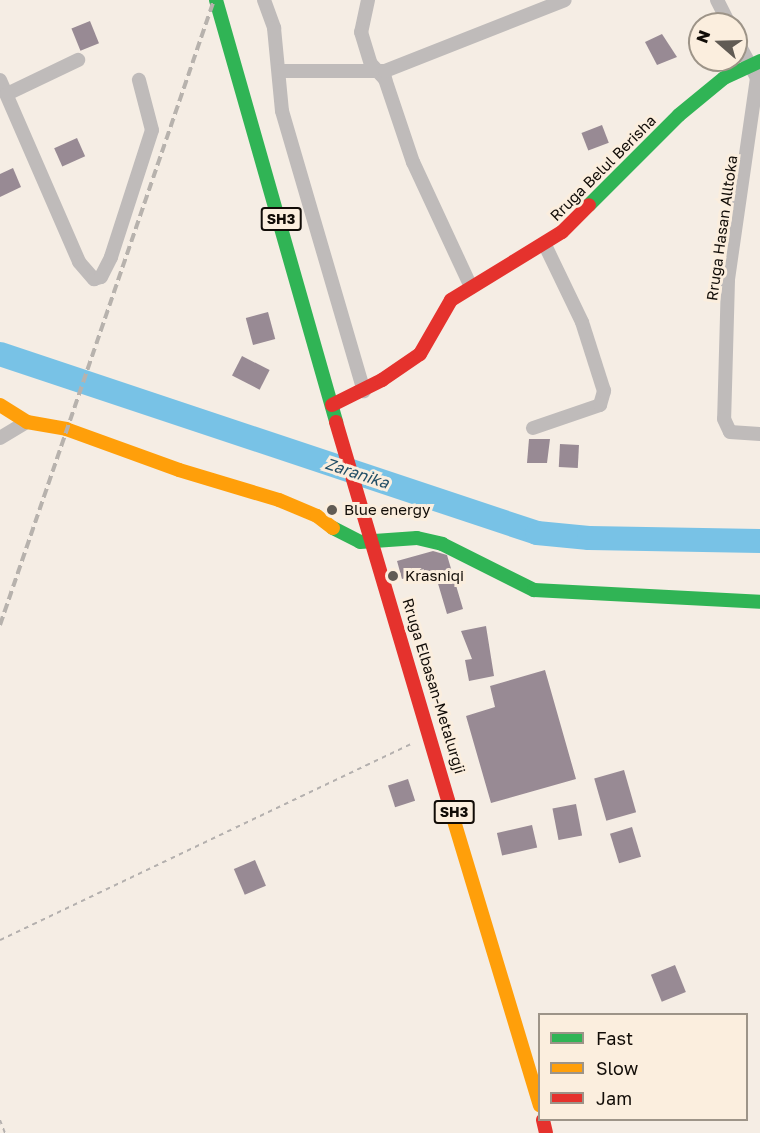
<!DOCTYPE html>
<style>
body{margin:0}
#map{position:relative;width:760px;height:1133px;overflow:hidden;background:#f5ede4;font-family:"Golos Text",sans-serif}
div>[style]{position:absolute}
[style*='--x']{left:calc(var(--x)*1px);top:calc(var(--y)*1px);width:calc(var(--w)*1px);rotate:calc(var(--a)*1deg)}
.river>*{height:24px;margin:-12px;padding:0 12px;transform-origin:12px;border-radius:12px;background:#78c2e6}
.building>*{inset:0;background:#988a94;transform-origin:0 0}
.path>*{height:2px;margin-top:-1px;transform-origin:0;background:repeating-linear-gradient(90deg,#b4b0ae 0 4.5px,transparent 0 9px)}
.street>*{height:14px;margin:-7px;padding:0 7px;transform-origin:7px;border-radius:7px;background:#bfbbba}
.fast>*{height:14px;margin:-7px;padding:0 7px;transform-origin:7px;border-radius:7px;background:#30b455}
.slow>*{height:14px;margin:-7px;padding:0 7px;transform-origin:7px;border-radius:7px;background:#ff9f0a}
.jam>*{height:14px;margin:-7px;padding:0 7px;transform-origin:7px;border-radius:7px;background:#e5322d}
.rail>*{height:4px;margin-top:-2px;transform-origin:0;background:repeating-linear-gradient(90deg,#b7b2ad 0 9px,transparent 0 13.5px)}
.dots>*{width:16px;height:16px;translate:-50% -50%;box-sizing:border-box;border:3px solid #fbeede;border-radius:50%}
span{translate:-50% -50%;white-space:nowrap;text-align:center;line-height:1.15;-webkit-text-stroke:6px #fbeede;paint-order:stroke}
.shield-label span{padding:2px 4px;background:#fbeede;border:2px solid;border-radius:4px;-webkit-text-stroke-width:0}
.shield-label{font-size:14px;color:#110c07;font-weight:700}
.street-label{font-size:15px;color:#110c07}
.poi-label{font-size:15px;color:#110c07}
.left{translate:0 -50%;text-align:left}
.water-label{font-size:16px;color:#224e66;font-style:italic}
.legend{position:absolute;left:538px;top:1013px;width:210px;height:108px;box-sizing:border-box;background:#fbeede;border:2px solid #9d9488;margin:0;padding:8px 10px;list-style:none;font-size:18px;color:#110c07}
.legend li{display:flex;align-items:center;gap:12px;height:30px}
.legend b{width:30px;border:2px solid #9d9488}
.north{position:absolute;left:688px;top:12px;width:60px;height:60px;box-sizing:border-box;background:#fbeede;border:2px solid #9d9488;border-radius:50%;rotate:290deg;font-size:16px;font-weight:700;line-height:24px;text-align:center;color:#110c07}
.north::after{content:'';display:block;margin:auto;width:21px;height:27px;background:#615b54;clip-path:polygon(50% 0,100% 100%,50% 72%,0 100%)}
</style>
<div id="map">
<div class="river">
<i style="--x:0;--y:354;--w:566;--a:18.43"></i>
<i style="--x:537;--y:533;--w:52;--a:5.5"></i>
<i style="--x:589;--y:538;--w:171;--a:1"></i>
</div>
<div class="building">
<i style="left:90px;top:21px;width:24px;height:20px;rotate:68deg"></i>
<i style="clip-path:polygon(662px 34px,677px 57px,657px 65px,645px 42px)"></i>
<i style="left:602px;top:125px;width:19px;height:22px;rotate:69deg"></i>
<i style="left:77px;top:138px;width:20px;height:25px;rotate:66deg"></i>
<i style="clip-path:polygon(13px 168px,21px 187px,0 197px,0 174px)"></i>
<i style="left:268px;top:312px;width:28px;height:23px;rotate:75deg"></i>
<i style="left:242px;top:356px;width:31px;height:22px;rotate:27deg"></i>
<i style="clip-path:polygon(529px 439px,550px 439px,547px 463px,527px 463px)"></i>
<i style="left:560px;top:444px;width:19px;height:23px;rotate:3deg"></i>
<i style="clip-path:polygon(433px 551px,447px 555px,463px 609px,447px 614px,434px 570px,402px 579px,397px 561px)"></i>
<i style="clip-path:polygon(486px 626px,494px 676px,469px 681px,465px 660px,472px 659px,461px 631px)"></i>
<i style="clip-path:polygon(545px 670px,576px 779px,491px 803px,466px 716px,495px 707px,490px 686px)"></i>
<i style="left:624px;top:770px;width:44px;height:31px;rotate:74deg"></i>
<i style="left:408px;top:779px;width:23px;height:21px;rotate:72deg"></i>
<i style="left:576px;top:804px;width:32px;height:24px;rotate:79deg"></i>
<i style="left:532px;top:825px;width:23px;height:36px;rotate:77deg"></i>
<i style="left:632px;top:827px;width:31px;height:23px;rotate:73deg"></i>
<i style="left:255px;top:860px;width:28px;height:23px;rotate:67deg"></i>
<i style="left:675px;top:965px;width:29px;height:26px;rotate:68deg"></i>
</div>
<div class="path">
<i style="--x:0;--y:940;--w:458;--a:-25.5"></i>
<i style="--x:0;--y:1120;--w:14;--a:69"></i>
</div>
<div class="street">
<i style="--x:264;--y:0;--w:30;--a:70"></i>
<i style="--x:274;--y:28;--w:83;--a:84.5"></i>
<i style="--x:282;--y:111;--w:292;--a:73.7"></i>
<i style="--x:368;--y:0;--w:33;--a:102"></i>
<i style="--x:361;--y:32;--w:34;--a:73"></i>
<i style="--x:371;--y:64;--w:21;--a:47"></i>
<i style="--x:385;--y:79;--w:88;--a:71.4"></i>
<i style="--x:413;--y:162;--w:138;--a:65.1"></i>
<i style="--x:717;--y:0;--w:27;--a:63"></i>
<i style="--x:736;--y:39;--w:44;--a:61.7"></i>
<i style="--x:757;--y:78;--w:204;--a:98.2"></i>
<i style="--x:728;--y:280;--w:139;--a:91.6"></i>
<i style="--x:724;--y:419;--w:14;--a:65"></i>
<i style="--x:730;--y:432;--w:30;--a:4"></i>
<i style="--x:280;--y:71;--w:105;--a:0"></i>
<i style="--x:385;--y:71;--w:193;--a:-21.5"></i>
<i style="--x:0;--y:80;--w:198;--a:66.5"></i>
<i style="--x:79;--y:262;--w:23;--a:49"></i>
<i style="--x:94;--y:279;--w:7;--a:-16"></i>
<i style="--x:101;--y:277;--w:22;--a:-63"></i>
<i style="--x:111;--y:257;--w:133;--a:-72.1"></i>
<i style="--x:152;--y:130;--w:52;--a:-104.6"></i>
<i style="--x:7;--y:94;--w:79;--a:-25.6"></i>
<i style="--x:533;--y:428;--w:71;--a:-18.9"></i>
<i style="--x:600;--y:405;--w:15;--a:-74"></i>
<i style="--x:604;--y:391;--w:72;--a:-107.7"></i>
<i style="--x:582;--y:322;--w:85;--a:-115.7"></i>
<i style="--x:0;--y:438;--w:31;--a:-31"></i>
</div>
<div class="fast">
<i style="--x:216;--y:0;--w:439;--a:74.1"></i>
<i style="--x:589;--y:205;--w:127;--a:-45"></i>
<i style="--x:679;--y:115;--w:58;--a:-39.4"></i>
<i style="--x:724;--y:78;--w:40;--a:-25"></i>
<i style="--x:333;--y:528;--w:30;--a:27"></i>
<i style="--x:360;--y:542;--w:57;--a:-4"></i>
<i style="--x:417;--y:538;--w:26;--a:13"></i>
<i style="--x:442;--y:544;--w:103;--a:26.6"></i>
<i style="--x:534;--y:590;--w:226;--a:3"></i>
</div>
<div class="slow">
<i style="--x:0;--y:405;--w:32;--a:32"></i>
<i style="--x:27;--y:422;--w:40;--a:10"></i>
<i style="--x:66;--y:429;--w:120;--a:19.9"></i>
<i style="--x:179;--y:470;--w:104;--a:16.7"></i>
<i style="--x:279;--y:500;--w:41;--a:22.8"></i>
<i style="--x:317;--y:516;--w:20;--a:37"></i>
<i style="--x:448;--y:801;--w:318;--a:73.2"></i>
</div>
<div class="jam">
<i style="--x:332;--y:405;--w:56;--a:-26.6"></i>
<i style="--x:382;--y:380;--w:46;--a:-34.4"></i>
<i style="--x:420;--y:354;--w:62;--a:-60.1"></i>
<i style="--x:451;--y:300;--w:130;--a:-31.5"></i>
<i style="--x:562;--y:232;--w:38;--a:-45"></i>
<i style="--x:336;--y:422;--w:395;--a:73.5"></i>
<i style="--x:543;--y:1120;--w:13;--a:77"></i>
</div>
<div class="rail">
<i style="--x:0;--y:625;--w:661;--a:-71.1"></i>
</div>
<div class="dots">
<i style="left:332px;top:510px;background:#615b54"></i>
<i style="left:393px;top:576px;background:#615b54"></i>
</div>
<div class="shield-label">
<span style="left:281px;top:219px">SH3</span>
<span style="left:454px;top:812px">SH3</span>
</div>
<div class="street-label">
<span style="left:603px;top:168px;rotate:-45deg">Rruga Belul Berisha</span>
<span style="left:722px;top:228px;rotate:-82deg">Rruga Hasan Alltoka</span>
<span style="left:434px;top:686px;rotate:73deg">Rruga Elbasan-Metalurgji</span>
</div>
<div class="poi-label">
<span class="left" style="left:344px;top:510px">Blue energy</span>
<span class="left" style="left:405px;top:576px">Krasniqi</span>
</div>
<div class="water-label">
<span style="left:357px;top:473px;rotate:18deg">Zaranika</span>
</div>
<ul class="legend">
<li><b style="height:8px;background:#30b455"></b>Fast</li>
<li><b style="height:8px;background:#ff9f0a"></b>Slow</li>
<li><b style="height:8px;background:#e5322d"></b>Jam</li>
</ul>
<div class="north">N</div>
</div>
